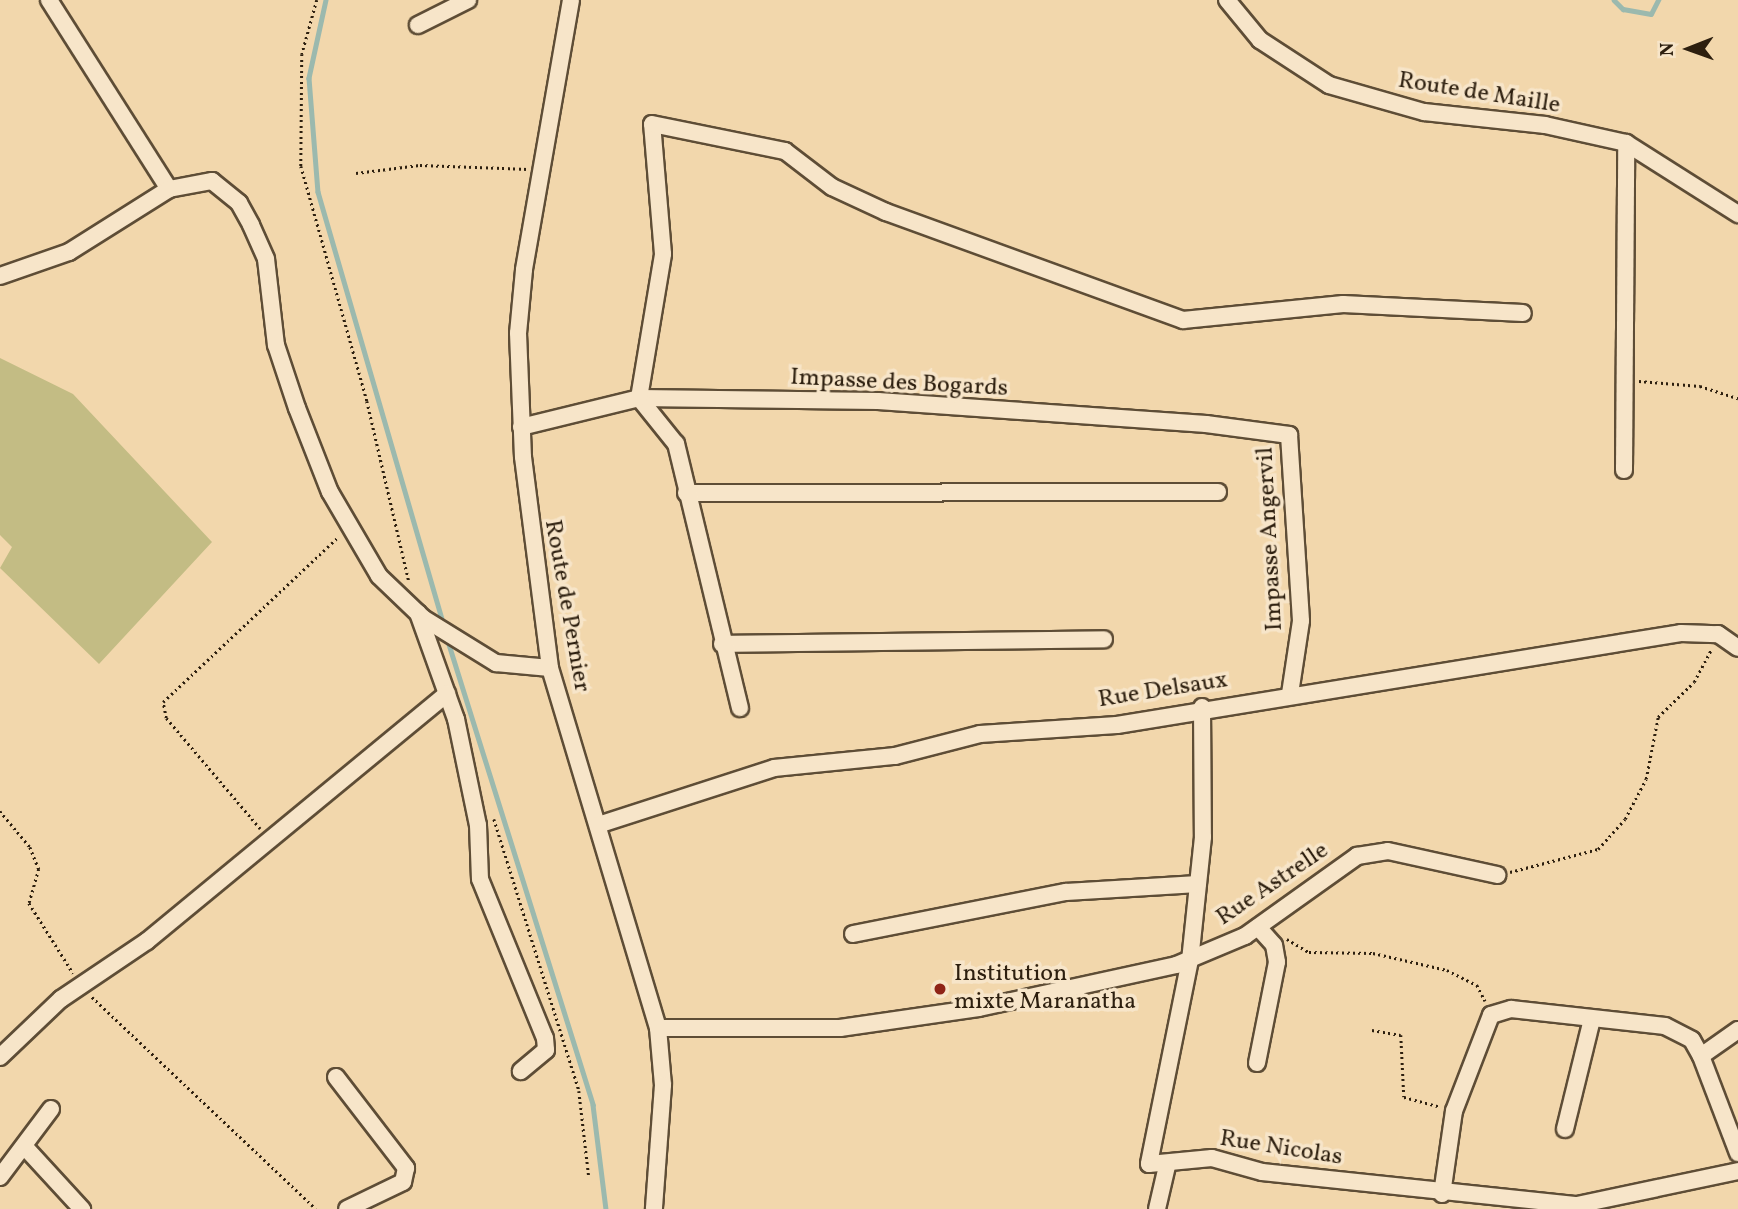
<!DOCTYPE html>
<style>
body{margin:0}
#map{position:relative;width:1738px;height:1209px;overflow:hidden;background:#f2d7ac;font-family:Vollkorn,serif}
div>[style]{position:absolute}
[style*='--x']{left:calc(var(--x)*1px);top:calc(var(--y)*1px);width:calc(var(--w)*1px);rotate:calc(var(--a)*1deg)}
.green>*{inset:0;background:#c3bc84}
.stream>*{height:4.5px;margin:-2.25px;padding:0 2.25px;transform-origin:2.25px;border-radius:2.25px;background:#9bb9ae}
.path>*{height:2.5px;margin-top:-1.25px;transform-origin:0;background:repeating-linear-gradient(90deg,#2d1f0f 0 2px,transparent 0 5.5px)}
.roads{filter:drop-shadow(2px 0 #5e4d36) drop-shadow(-2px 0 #5e4d36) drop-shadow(0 2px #5e4d36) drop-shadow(0 -2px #5e4d36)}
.minor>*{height:16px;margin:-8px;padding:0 8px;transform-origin:8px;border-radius:8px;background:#f7e5c9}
.dots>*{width:19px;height:19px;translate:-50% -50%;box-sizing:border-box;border:4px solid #f7e5c9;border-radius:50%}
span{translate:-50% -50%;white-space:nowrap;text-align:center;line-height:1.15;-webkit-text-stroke:7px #f7e5c9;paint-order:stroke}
.street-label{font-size:24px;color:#2d1f0f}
.poi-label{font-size:24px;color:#2d1f0f}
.left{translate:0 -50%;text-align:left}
.north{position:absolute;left:1654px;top:14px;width:70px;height:70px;-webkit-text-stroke:5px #f7e5c9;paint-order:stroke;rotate:269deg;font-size:19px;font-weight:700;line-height:28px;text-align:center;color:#2d1f0f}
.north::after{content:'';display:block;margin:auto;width:24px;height:32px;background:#2d1f0f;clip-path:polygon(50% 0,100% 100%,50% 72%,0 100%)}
</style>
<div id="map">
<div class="green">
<i style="clip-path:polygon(0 358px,73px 394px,212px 542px,99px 664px,0 568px,12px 547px,0 535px)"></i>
</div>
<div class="stream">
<i style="--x:326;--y:0;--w:80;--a:102.3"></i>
<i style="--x:309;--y:78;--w:114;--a:85.5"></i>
<i style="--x:318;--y:192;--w:452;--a:73.8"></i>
<i style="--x:1614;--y:0;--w:13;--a:45"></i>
<i style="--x:1623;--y:9;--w:28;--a:10"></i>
<i style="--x:1651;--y:14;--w:16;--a:-63"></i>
<i style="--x:447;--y:638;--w:489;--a:72.6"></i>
<i style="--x:593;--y:1105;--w:105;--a:82.9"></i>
</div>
<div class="path">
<i style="--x:317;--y:0;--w:56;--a:105.5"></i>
<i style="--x:302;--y:54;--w:112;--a:90.5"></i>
<i style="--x:301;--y:166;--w:244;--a:74.3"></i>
<i style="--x:367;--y:401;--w:186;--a:76.9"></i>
<i style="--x:356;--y:173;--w:64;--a:-7.1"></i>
<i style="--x:420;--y:165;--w:108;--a:2.1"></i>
<i style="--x:1639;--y:381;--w:61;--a:4.7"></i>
<i style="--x:1700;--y:386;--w:40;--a:18"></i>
<i style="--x:0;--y:811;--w:47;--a:50.2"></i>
<i style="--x:30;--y:847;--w:24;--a:68"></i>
<i style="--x:39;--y:869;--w:35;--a:106"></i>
<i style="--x:29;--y:903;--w:83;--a:57.8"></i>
<i style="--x:494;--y:819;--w:285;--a:72.6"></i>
<i style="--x:579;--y:1091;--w:88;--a:83.4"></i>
<i style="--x:260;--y:829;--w:145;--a:-130.3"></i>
<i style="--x:166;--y:718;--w:16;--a:-101"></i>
<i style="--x:163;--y:702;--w:239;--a:-43.3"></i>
<i style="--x:1510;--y:872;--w:91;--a:-14.6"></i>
<i style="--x:1598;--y:849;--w:40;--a:-48"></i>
<i style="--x:1625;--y:819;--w:45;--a:-62.3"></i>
<i style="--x:1646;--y:779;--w:63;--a:-79"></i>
<i style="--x:1658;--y:717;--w:50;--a:-44.2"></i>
<i style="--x:1694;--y:682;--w:38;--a:-62"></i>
<i style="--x:1287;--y:939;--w:26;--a:31"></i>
<i style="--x:1309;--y:952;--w:64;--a:0.9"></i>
<i style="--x:1373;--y:953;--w:76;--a:12.9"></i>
<i style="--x:1447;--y:970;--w:34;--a:27"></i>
<i style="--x:1477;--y:985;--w:18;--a:63"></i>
<i style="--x:92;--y:997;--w:308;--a:43.4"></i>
<i style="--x:1372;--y:1030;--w:29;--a:10"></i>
<i style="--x:1401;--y:1035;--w:62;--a:87.2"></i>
<i style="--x:1404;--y:1097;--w:38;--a:15"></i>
</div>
<div class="roads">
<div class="minor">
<i style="--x:49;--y:0;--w:224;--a:57.6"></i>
<i style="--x:571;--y:0;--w:274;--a:99.9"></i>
<i style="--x:524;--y:270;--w:63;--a:95.4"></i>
<i style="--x:518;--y:333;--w:124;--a:87.7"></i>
<i style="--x:523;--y:457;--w:213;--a:82.7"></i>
<i style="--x:550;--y:668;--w:376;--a:73.3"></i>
<i style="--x:658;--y:1028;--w:57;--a:85"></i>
<i style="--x:663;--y:1085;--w:124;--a:94.2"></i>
<i style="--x:1227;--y:0;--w:52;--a:50.5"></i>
<i style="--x:1260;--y:40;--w:82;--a:33.1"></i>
<i style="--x:1329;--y:85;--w:99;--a:15.9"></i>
<i style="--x:1424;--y:112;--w:122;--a:6.1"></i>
<i style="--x:1545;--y:125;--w:83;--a:12.5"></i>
<i style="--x:1626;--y:143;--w:133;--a:32.4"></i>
<i style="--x:418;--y:25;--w:56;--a:-26.6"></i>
<i style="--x:0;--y:276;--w:73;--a:-19.2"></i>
<i style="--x:69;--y:252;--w:118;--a:-32.2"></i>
<i style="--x:169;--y:189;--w:44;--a:-10.5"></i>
<i style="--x:212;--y:181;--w:35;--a:39"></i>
<i style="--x:239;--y:203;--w:25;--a:61"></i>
<i style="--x:251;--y:225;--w:37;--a:66"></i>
<i style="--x:266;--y:259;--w:87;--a:83.4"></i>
<i style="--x:276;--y:345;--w:66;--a:71.6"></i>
<i style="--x:297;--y:408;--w:90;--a:68.6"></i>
<i style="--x:330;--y:492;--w:97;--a:59.7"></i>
<i style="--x:379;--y:576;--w:61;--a:43.7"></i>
<i style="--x:423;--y:618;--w:86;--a:31.7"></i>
<i style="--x:496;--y:663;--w:54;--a:5.3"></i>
<i style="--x:521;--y:427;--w:122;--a:-13.8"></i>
<i style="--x:639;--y:398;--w:239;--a:0.7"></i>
<i style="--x:878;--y:401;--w:329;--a:4"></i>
<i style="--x:1206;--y:424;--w:84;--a:7.5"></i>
<i style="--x:1289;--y:435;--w:186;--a:86.3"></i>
<i style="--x:1301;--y:621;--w:74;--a:98.6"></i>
<i style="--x:1624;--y:470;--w:327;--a:-89.6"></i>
<i style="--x:686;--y:493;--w:532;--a:-0.11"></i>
<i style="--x:418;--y:613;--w:113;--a:70.3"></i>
<i style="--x:456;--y:719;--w:108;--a:78.3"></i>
<i style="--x:478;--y:825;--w:54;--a:87.9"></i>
<i style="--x:480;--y:879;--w:172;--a:67.8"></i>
<i style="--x:545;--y:1038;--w:12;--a:85"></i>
<i style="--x:546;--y:1050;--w:33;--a:140"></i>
<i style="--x:722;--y:644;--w:382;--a:-0.7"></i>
<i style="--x:1202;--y:707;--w:130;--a:89.6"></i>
<i style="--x:1203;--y:837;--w:124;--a:96"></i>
<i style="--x:1190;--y:960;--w:208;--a:101.4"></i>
<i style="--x:1149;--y:1164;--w:63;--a:-5.4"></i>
<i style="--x:1212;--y:1158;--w:52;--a:15.6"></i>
<i style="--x:1262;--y:1172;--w:317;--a:6"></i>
<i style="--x:1577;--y:1205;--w:165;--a:-11.9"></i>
<i style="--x:740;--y:708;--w:272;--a:-103.6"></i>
<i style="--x:676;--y:444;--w:59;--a:-128.8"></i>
<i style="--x:639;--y:398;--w:146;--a:-80.5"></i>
<i style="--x:663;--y:254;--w:130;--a:-94.8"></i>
<i style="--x:652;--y:124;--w:136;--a:11.5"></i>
<i style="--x:785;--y:151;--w:59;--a:37.5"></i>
<i style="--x:832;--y:187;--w:60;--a:24.8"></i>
<i style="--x:886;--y:212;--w:316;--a:20"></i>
<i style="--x:1183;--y:320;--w:161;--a:-5.7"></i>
<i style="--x:1343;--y:304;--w:180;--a:2.9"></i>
<i style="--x:598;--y:825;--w:185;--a:-17.9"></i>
<i style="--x:774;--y:768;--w:122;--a:-5.7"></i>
<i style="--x:895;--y:756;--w:88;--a:-14.5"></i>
<i style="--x:980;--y:734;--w:137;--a:-3.8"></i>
<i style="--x:1117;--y:725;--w:571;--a:-9.26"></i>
<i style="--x:1681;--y:633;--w:37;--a:2"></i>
<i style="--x:1718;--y:634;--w:24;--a:35"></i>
<i style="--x:853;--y:934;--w:217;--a:-11.2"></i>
<i style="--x:1066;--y:892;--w:132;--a:-3.5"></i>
<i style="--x:658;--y:1028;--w:182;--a:0"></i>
<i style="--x:840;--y:1028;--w:140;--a:-8.2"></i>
<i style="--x:979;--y:1008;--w:202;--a:-12.3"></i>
<i style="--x:1176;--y:965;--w:75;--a:-22.8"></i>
<i style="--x:1245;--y:936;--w:138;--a:-35.5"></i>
<i style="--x:1357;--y:856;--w:31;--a:-9"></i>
<i style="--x:1388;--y:851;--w:112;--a:12.4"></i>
<i style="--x:1701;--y:1056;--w:104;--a:69.1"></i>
<i style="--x:0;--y:1057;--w:84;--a:-43.6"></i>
<i style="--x:61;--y:999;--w:104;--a:-34"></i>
<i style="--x:147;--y:941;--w:389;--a:-39.5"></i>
<i style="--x:1257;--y:1063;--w:103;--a:-78.8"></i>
<i style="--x:1277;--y:962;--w:17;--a:-100"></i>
<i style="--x:1274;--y:945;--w:24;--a:-132"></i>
<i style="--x:336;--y:1077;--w:115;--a:52.4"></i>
<i style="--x:406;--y:1168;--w:14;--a:102"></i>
<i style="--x:403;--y:1182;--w:62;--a:154.3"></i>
<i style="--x:1565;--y:1129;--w:113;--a:-76.2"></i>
<i style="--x:24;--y:1146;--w:86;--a:47.4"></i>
<i style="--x:0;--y:1177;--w:85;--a:-53.1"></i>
<i style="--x:1442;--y:1194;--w:84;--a:-81.8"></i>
<i style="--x:1454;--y:1111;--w:103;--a:-68.9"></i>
<i style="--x:1491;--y:1015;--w:21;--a:-17"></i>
<i style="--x:1511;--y:1009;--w:155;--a:6.3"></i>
<i style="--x:1665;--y:1026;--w:30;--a:27"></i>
<i style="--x:1692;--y:1040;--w:18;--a:61"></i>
<i style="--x:1701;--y:1056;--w:45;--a:-35.1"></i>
<i style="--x:1157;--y:1209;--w:44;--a:-76.9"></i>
</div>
</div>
<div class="dots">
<i style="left:940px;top:989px;background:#8f2418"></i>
</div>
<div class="street-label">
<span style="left:1479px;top:94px;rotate:9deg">Route de Maille</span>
<span style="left:899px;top:384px;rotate:3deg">Impasse des Bogards</span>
<span style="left:1271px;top:539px;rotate:-93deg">Impasse Angervil</span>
<span style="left:566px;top:606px;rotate:80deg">Route de Pernier</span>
<span style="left:1163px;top:691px;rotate:-9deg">Rue Delsaux</span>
<span style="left:1273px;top:885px;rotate:-34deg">Rue Astrelle</span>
<span style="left:1281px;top:1149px;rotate:9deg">Rue Nicolas</span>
</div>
<div class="poi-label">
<span class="left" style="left:954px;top:989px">Institution<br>mixte Maranatha</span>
</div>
<div class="north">N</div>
</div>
